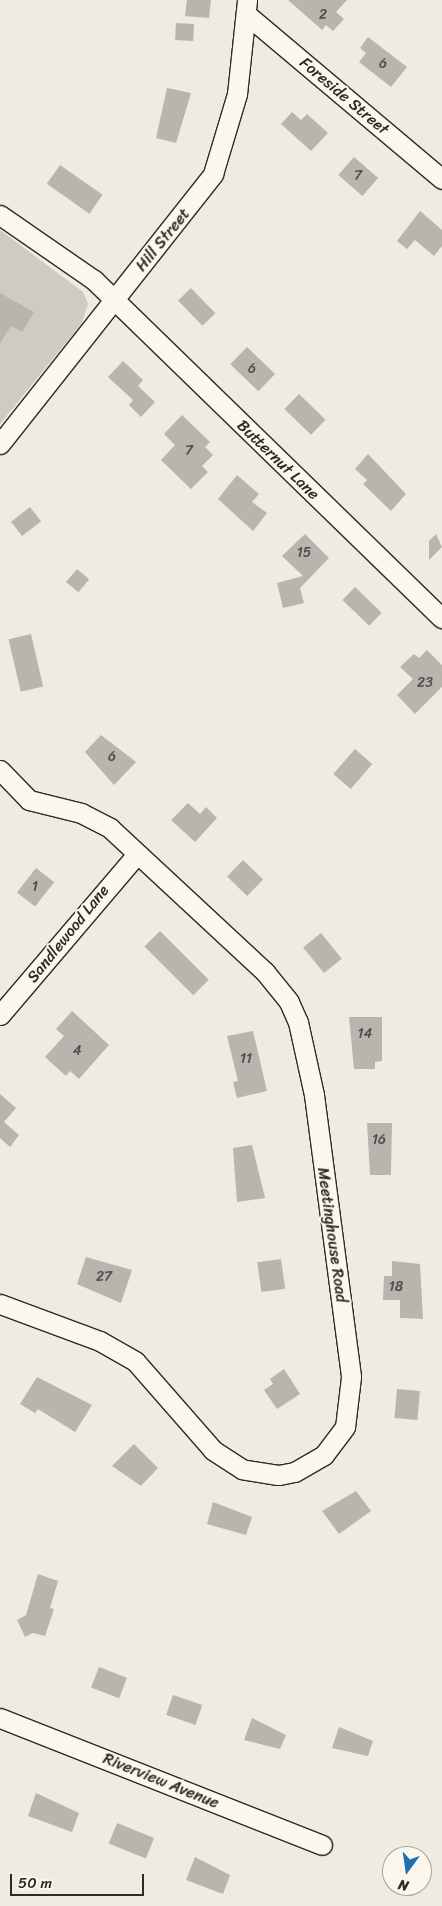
<!DOCTYPE html>
<style>
body{margin:0}
#map{position:relative;width:442px;height:1906px;overflow:hidden;background:#eeebe0;font-family:Sriracha,sans-serif}
div>[style]{position:absolute}
[style*='--x']{left:calc(var(--x)*1px);top:calc(var(--y)*1px);width:calc(var(--w)*1px);rotate:calc(var(--a)*1deg)}
.green>*{inset:0;background:#cecbc2}
.building>*{inset:0;background:#b8b5ae;transform-origin:0 0}
.roads{filter:drop-shadow(1px 0 #2b2b2b) drop-shadow(-1px 0 #2b2b2b) drop-shadow(0 1px #2b2b2b) drop-shadow(0 -1px #2b2b2b)}
.street>*{height:19px;margin:-9.5px;padding:0 9.5px;transform-origin:9.5px;border-radius:9.5px;background:#fbf7ec}
span{translate:-50% -50%;white-space:nowrap;text-align:center;line-height:1.15;-webkit-text-stroke:4px #fbf7ec;paint-order:stroke}
.number-label{font-size:14px;color:#4e4e4c}
.number-label span{-webkit-text-stroke-width:0}
.street-label{font-size:16px;color:#2b2b2b}
.north{position:absolute;left:382px;top:1846px;width:50px;height:50px;box-sizing:border-box;background:#fbf7ec;border:1px solid #a8a59f;border-radius:50%;rotate:194deg;font-size:14px;font-weight:700;line-height:20px;text-align:center;color:#2b2b2b}
.north::after{content:'';display:block;margin:auto;width:18px;height:22px;background:#1f6fb2;clip-path:polygon(50% 0,100% 100%,50% 72%,0 100%)}
.scale{position:absolute;left:10px;top:1874px;width:134px;height:22px;box-sizing:border-box;border:2px solid #2b2b2b;border-top:0;padding-left:6px;font-size:15px;line-height:18px;white-space:nowrap;color:#2b2b2b;-webkit-text-stroke:4px #fbf7ec;paint-order:stroke}
</style>
<div id="map">
<div class="green">
<i style="clip-path:polygon(0 230px,83px 292px,88px 304px,82px 323px,0 424px)"></i>
</div>
<div class="building">
<i style="clip-path:polygon(187px 0,211px 0,209px 18px,185px 16px)"></i>
<i style="clip-path:polygon(288px 0,347px 0,336px 12px,344px 19px,333px 31px,326px 25px,322px 30px)"></i>
<i style="left:176px;top:23px;width:18px;height:17px;rotate:3deg"></i>
<i style="clip-path:polygon(368px 37px,407px 67px,391px 87px,359px 62px,366px 53px,360px 48px)"></i>
<i style="clip-path:polygon(167px 88px,191px 93px,176px 143px,156px 138px)"></i>
<i style="clip-path:polygon(292px 112px,301px 120px,307px 114px,328px 133px,311px 151px,281px 124px)"></i>
<i style="left:354px;top:157px;width:32px;height:24px;rotate:41deg"></i>
<i style="left:60px;top:165px;width:52px;height:23px;rotate:35deg"></i>
<i style="clip-path:polygon(420px 211px,442px 230px,442px 246px,434px 256px,415px 240px,407px 249px,397px 241px)"></i>
<i style="left:191px;top:288px;width:35px;height:18px;rotate:46deg"></i>
<i style="clip-path:polygon(0 293px,34px 312px,22px 332px,11px 326px,0 343px)"></i>
<i style="left:247px;top:347px;width:39px;height:24px;rotate:44deg"></i>
<i style="clip-path:polygon(123px 361px,143px 380px,138px 386px,155px 402px,141px 417px,129px 405px,133px 400px,108px 377px)"></i>
<i style="left:299px;top:394px;width:37px;height:21px;rotate:44deg"></i>
<i style="clip-path:polygon(182px 415px,210px 442px,205px 447px,213px 455px,202px 466px,208px 472px,191px 489px,161px 460px,175px 445px,164px 434px)"></i>
<i style="clip-path:polygon(368px 454px,406px 494px,391px 511px,363px 484px,367px 480px,355px 469px)"></i>
<i style="clip-path:polygon(237px 475px,259px 494px,252px 502px,267px 513px,253px 531px,218px 499px)"></i>
<i style="left:30px;top:507px;width:18px;height:24px;rotate:52deg"></i>
<i style="clip-path:polygon(305px 534px,329px 558px,300px 588px,304px 603px,283px 608px,277px 583px,303px 576px,282px 556px)"></i>
<i style="clip-path:polygon(436px 534px,442px 547px,429px 560px,429px 541px)"></i>
<i style="left:77px;top:569px;width:16px;height:17px;rotate:40deg"></i>
<i style="left:355px;top:587px;width:37px;height:18px;rotate:44deg"></i>
<i style="left:31px;top:634px;width:54px;height:23px;rotate:77deg"></i>
<i style="clip-path:polygon(427px 650px,442px 665px,442px 687px,415px 714px,397px 695px,413px 679px,400px 667px,414px 654px,419px 658px)"></i>
<i style="clip-path:polygon(101px 735px,136px 762px,114px 785px,85px 752px)"></i>
<i style="left:355px;top:749px;width:23px;height:33px;rotate:41deg"></i>
<i style="clip-path:polygon(188px 803px,200px 814px,206px 807px,217px 818px,195px 842px,171px 820px)"></i>
<i style="left:243px;top:860px;width:28px;height:23px;rotate:44deg"></i>
<i style="left:36px;top:868px;width:23px;height:31px;rotate:38deg"></i>
<i style="left:160px;top:931px;width:69px;height:22px;rotate:45deg"></i>
<i style="left:321px;top:933px;width:33px;height:23px;rotate:51deg"></i>
<i style="clip-path:polygon(72px 1011px,109px 1045px,79px 1079px,70px 1071px,66px 1076px,45px 1057px,64px 1036px,56px 1029px)"></i>
<i style="clip-path:polygon(349px 1017px,382px 1017px,382px 1061px,375px 1062px,375px 1069px,354px 1069px)"></i>
<i style="clip-path:polygon(253px 1031px,267px 1091px,237px 1098px,233px 1082px,238px 1081px,227px 1036px)"></i>
<i style="clip-path:polygon(0 1094px,16px 1108px,4px 1122px,19px 1135px,10px 1147px,0 1138px)"></i>
<i style="clip-path:polygon(367px 1123px,392px 1123px,391px 1175px,370px 1175px)"></i>
<i style="clip-path:polygon(252px 1145px,265px 1198px,237px 1202px,233px 1148px)"></i>
<i style="clip-path:polygon(86px 1257px,132px 1270px,121px 1303px,77px 1284px)"></i>
<i style="left:281px;top:1259px;width:30px;height:24px;rotate:82deg"></i>
<i style="clip-path:polygon(392px 1261px,420px 1264px,423px 1319px,400px 1318px,400px 1300px,383px 1300px,384px 1276px,392px 1276px)"></i>
<i style="clip-path:polygon(284px 1369px,300px 1394px,277px 1409px,264px 1390px,273px 1384px,270px 1379px)"></i>
<i style="clip-path:polygon(37px 1377px,92px 1405px,75px 1432px,38px 1409px,35px 1413px,20px 1404px)"></i>
<i style="left:397px;top:1389px;width:23px;height:29px;rotate:5deg"></i>
<i style="clip-path:polygon(134px 1444px,158px 1468px,141px 1486px,112px 1466px)"></i>
<i style="clip-path:polygon(356px 1491px,371px 1511px,339px 1534px,322px 1511px)"></i>
<i style="clip-path:polygon(213px 1502px,252px 1517px,246px 1535px,207px 1524px)"></i>
<i style="clip-path:polygon(38px 1574px,58px 1581px,50px 1608px,54px 1609px,45px 1636px,33px 1633px,25px 1637px,17px 1620px,26px 1615px)"></i>
<i style="left:99px;top:1667px;width:30px;height:22px;rotate:21deg"></i>
<i style="left:173px;top:1695px;width:31px;height:21px;rotate:19deg"></i>
<i style="clip-path:polygon(252px 1718px,286px 1735px,280px 1749px,244px 1740px)"></i>
<i style="clip-path:polygon(339px 1727px,373px 1741px,368px 1756px,332px 1748px)"></i>
<i style="clip-path:polygon(36px 1793px,79px 1813px,72px 1832px,28px 1816px)"></i>
<i style="left:117px;top:1823px;width:40px;height:22px;rotate:22deg"></i>
<i style="clip-path:polygon(195px 1857px,230px 1875px,223px 1894px,186px 1880px)"></i>
</div>
<div class="roads">
<div class="street">
<i style="--x:246;--y:14;--w:256;--a:40.1"></i>
<i style="--x:0;--y:215;--w:114;--a:34.7"></i>
<i style="--x:94;--y:280;--w:485;--a:44.2"></i>
<i style="--x:0;--y:444;--w:344;--a:-51.7"></i>
<i style="--x:213;--y:174;--w:84;--a:-73.3"></i>
<i style="--x:237;--y:94;--w:95;--a:-83.9"></i>
<i style="--x:0;--y:770;--w:42;--a:46"></i>
<i style="--x:29;--y:800;--w:54;--a:14"></i>
<i style="--x:81;--y:813;--w:33;--a:27"></i>
<i style="--x:110;--y:828;--w:212;--a:42.9"></i>
<i style="--x:265;--y:972;--w:38;--a:51"></i>
<i style="--x:289;--y:1002;--w:22;--a:66"></i>
<i style="--x:298;--y:1022;--w:75;--a:77.6"></i>
<i style="--x:314;--y:1095;--w:284;--a:82.5"></i>
<i style="--x:351;--y:1377;--w:50;--a:96.8"></i>
<i style="--x:345;--y:1427;--w:35;--a:127"></i>
<i style="--x:324;--y:1455;--w:34;--a:150"></i>
<i style="--x:294;--y:1472;--w:16;--a:169"></i>
<i style="--x:278;--y:1475;--w:36;--a:-171"></i>
<i style="--x:242;--y:1469;--w:35;--a:-147"></i>
<i style="--x:213;--y:1450;--w:118;--a:-131.2"></i>
<i style="--x:135;--y:1361;--w:40;--a:-150.3"></i>
<i style="--x:100;--y:1341;--w:107;--a:-159.7"></i>
<i style="--x:0;--y:1015;--w:211;--a:-49.6"></i>
<i style="--x:0;--y:1718;--w:346;--a:21.5"></i>
</div>
</div>
<div class="number-label">
<span style="left:323px;top:15px">2</span>
<span style="left:383px;top:64px">6</span>
<span style="left:358px;top:176px">7</span>
<span style="left:252px;top:369px">6</span>
<span style="left:189px;top:451px">7</span>
<span style="left:304px;top:553px">15</span>
<span style="left:425px;top:683px">23</span>
<span style="left:112px;top:757px">6</span>
<span style="left:35px;top:887px">1</span>
<span style="left:365px;top:1034px">14</span>
<span style="left:77px;top:1051px">4</span>
<span style="left:246px;top:1059px">11</span>
<span style="left:379px;top:1140px">16</span>
<span style="left:104px;top:1277px">27</span>
<span style="left:396px;top:1287px">18</span>
</div>
<div class="street-label">
<span style="left:344px;top:96px;rotate:40deg">Foreside Street</span>
<span style="left:163px;top:240px;rotate:-51deg">Hill Street</span>
<span style="left:278px;top:460px;rotate:44deg">Butternut Lane</span>
<span style="left:68px;top:934px;rotate:-51deg">Sandlewood Lane</span>
<span style="left:332px;top:1235px;rotate:82deg">Meetinghouse Road</span>
<span style="left:161px;top:1781px;rotate:22deg">Riverview Avenue</span>
</div>
<div class="north">N</div>
<div class="scale">50 m</div>
</div>
